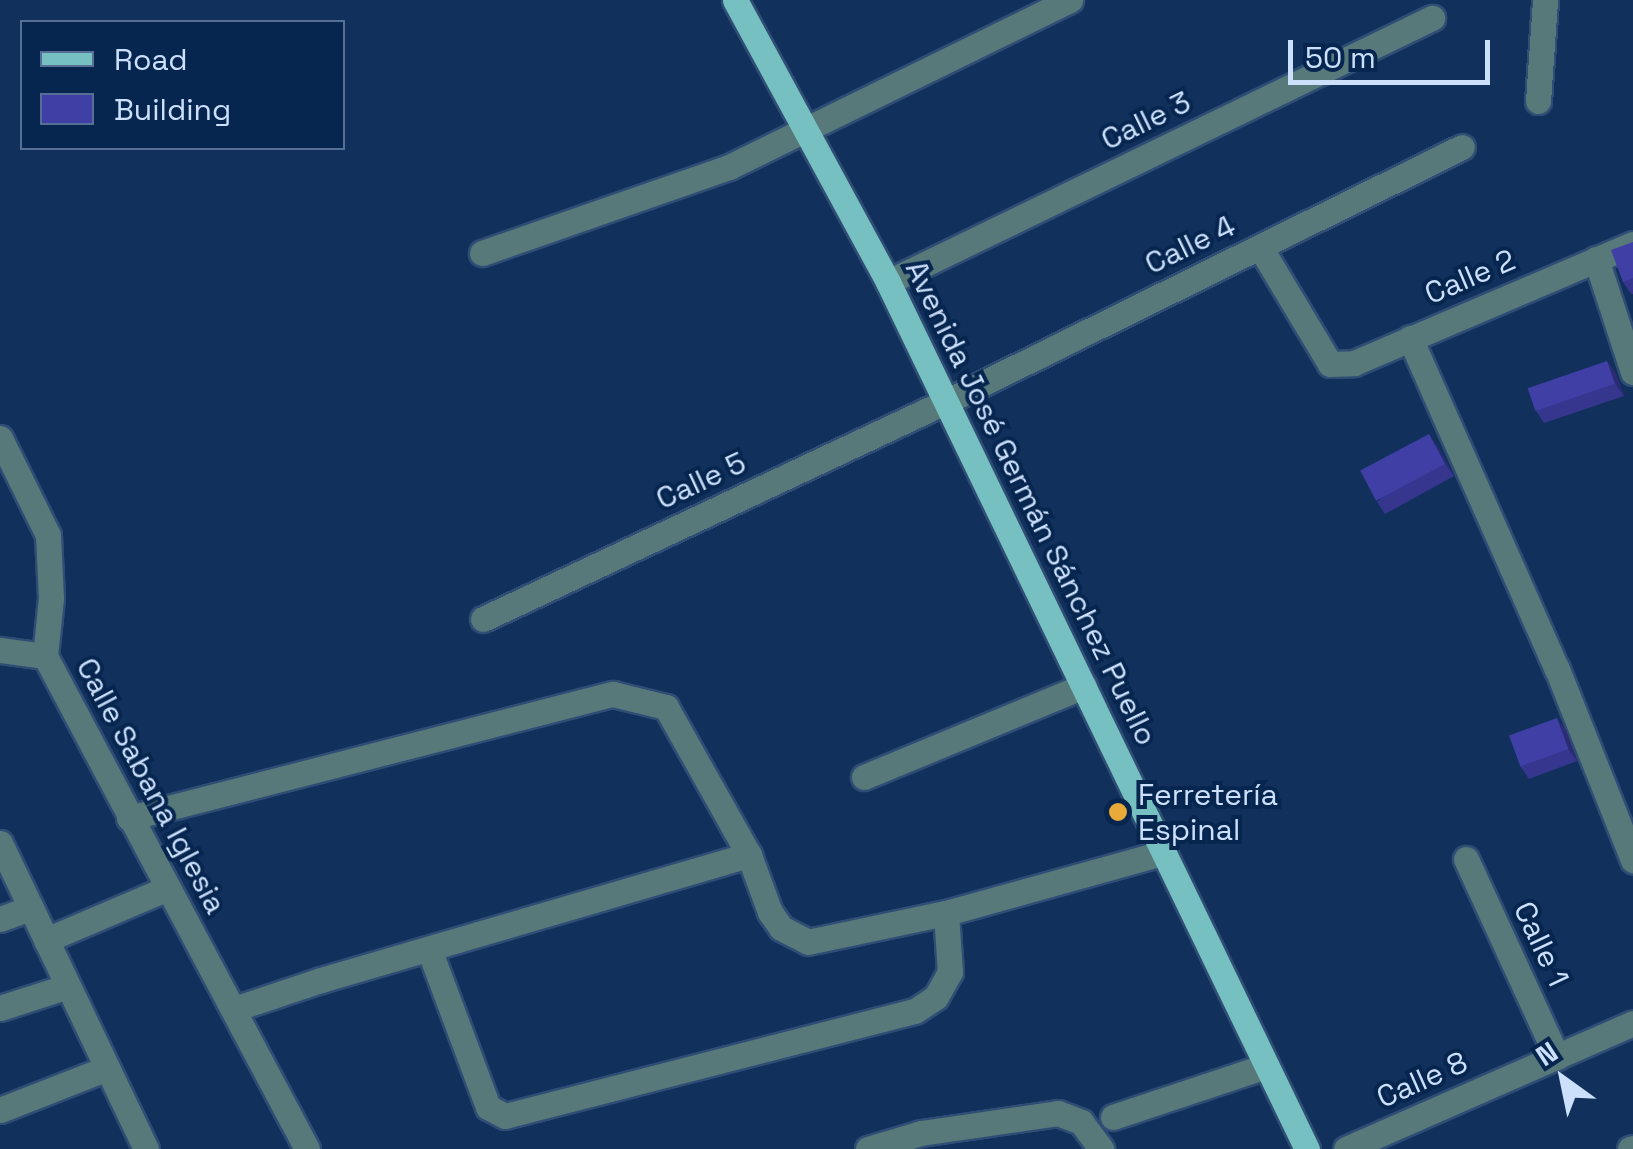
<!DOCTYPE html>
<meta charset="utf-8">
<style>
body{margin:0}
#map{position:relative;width:1633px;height:1149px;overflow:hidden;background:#11315c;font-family:"Space Grotesk",sans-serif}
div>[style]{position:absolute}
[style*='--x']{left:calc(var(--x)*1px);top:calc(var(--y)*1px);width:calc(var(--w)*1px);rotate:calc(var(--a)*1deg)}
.roads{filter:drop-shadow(2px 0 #2f4d75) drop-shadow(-2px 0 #2f4d75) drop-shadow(0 2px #2f4d75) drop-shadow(0 -2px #2f4d75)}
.minor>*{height:25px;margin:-12.5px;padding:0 12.5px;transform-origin:12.5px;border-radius:12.5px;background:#57797a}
.major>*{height:25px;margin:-12.5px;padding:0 12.5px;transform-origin:12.5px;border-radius:12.5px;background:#77c0c1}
.wall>*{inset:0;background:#36368f}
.shaded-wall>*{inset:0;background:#2c2c74}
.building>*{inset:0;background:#3f3fa6;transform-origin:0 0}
.dots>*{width:28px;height:28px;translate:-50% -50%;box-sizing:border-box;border:5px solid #062650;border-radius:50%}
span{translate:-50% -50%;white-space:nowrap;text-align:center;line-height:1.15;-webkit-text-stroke:8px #062650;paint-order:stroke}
.street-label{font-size:30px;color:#cce0fb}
.poi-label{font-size:30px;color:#cce0fb}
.left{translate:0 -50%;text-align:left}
.legend{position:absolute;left:20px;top:20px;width:325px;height:130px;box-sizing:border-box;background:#062650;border:2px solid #557094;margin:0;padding:12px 18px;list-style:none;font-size:30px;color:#cce0fb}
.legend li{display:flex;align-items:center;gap:20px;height:50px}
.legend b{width:50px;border:2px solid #557094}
.north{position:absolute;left:1513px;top:1029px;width:100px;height:100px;-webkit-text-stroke:8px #062650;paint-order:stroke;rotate:327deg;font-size:28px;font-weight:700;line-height:40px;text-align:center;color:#cce0fb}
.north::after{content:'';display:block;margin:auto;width:35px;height:45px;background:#cce0fb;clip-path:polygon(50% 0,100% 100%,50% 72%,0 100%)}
.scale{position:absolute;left:1288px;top:40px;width:202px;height:45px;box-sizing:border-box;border:5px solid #cce0fb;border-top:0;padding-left:12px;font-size:30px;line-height:35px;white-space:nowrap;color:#cce0fb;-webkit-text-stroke:8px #062650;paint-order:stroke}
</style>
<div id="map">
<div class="roads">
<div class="minor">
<i style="--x:1538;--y:101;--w:101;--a:-86"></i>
<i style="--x:1260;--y:247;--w:136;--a:59.1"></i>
<i style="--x:1330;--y:364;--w:24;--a:-2"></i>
<i style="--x:1354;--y:363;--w:303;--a:-23.1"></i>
<i style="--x:482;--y:253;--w:262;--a:-19.2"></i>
<i style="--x:729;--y:167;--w:380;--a:-26.1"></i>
<i style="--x:1596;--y:259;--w:119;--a:71.9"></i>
<i style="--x:888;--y:282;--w:605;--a:-25.89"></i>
<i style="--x:1410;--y:338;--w:362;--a:66.1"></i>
<i style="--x:1557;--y:669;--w:206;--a:68.3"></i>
<i style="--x:0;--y:438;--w:108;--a:63.7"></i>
<i style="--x:48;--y:535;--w:63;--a:87.3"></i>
<i style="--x:51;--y:598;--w:58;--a:95.9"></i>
<i style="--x:45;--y:656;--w:558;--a:62.01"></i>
<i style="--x:483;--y:619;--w:513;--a:-25.17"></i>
<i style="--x:947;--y:401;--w:574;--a:-26.25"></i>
<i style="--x:0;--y:650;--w:45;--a:7.6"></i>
<i style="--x:864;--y:777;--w:238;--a:-22.5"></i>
<i style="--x:129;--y:818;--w:500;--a:-14.4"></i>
<i style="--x:613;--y:694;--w:55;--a:13.8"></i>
<i style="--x:666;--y:707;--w:170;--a:60.7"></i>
<i style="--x:749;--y:855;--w:61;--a:69.8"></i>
<i style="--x:770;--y:912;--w:19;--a:55"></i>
<i style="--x:781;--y:928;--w:30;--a:27"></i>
<i style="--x:808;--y:942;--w:141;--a:-11.9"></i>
<i style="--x:946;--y:913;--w:225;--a:-15.5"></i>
<i style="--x:0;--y:843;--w:339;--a:64.5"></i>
<i style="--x:1466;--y:859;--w:218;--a:65.3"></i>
<i style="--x:0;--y:919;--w:33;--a:-20"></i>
<i style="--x:46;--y:940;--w:133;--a:-23.1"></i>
<i style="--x:429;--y:949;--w:169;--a:69.5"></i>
<i style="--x:488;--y:1107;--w:19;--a:28"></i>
<i style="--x:505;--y:1116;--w:423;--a:-14.4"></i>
<i style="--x:915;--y:1011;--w:25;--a:-34"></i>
<i style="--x:936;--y:997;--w:29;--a:-61"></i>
<i style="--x:950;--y:972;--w:59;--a:-93.9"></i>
<i style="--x:0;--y:1008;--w:68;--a:-17.9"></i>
<i style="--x:234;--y:1009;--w:92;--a:-18.4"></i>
<i style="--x:321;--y:980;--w:446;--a:-16.3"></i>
<i style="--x:0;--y:1110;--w:115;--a:-21.4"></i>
<i style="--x:1113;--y:1117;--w:161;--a:-18.4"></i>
<i style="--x:868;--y:1149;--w:55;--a:-16.8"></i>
<i style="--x:921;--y:1133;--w:138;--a:-8.3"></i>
<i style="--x:1058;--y:1113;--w:25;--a:21"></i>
<i style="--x:1081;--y:1122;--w:34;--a:53"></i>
<i style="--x:1346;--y:1149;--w:313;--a:-23.7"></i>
<i style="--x:1630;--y:1149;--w:3;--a:-18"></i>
</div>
<div class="major">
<i style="--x:735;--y:0;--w:321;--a:61.5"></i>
<i style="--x:888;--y:282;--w:963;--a:64.21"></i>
</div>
</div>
<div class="wall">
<i style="clip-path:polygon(1633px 242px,1633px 294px,1631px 294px,1623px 282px)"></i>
<i style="clip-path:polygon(1607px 361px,1616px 374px,1624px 396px,1544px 423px,1536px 411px)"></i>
<i style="clip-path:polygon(1438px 447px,1454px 476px,1385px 514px,1377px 502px)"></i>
<i style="clip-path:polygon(1566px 730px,1577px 761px,1529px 779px,1520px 766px)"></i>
</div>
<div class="shaded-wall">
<i style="clip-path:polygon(1607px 361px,1616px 374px,1624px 396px,1615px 384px)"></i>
<i style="clip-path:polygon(1429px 434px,1438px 447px,1454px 476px,1445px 464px)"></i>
<i style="clip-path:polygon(1557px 718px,1566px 730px,1577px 761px,1568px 749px)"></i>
</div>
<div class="building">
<i style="clip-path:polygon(1633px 242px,1633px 278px,1623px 282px,1611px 250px)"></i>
<i style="left:1607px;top:361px;width:24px;height:84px;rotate:71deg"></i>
<i style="left:1429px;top:434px;width:34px;height:78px;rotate:62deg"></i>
<i style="left:1557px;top:718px;width:33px;height:51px;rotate:70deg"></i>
</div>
<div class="dots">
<i style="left:1118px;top:812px;background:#eaaa39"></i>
</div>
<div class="street-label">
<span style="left:1146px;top:121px;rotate:-26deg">Calle 3</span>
<span style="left:1190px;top:245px;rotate:-26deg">Calle 4</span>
<span style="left:1470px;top:277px;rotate:-23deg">Calle 2</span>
<span style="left:701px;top:481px;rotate:-25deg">Calle 5</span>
<span style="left:1031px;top:503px;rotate:64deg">Avenida José Germán Sánchez Puello</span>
<span style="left:151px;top:786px;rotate:62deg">Calle Sabana Iglesia</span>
<span style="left:1541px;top:944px;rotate:65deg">Calle 1</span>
<span style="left:1422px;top:1080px;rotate:-24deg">Calle 8</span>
</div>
<div class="poi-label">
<span class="left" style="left:1138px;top:812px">Ferretería<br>Espinal</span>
</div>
<ul class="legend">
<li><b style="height:12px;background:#77c0c1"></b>Road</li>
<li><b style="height:28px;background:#3f3fa6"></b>Building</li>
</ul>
<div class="north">N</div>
<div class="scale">50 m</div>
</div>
